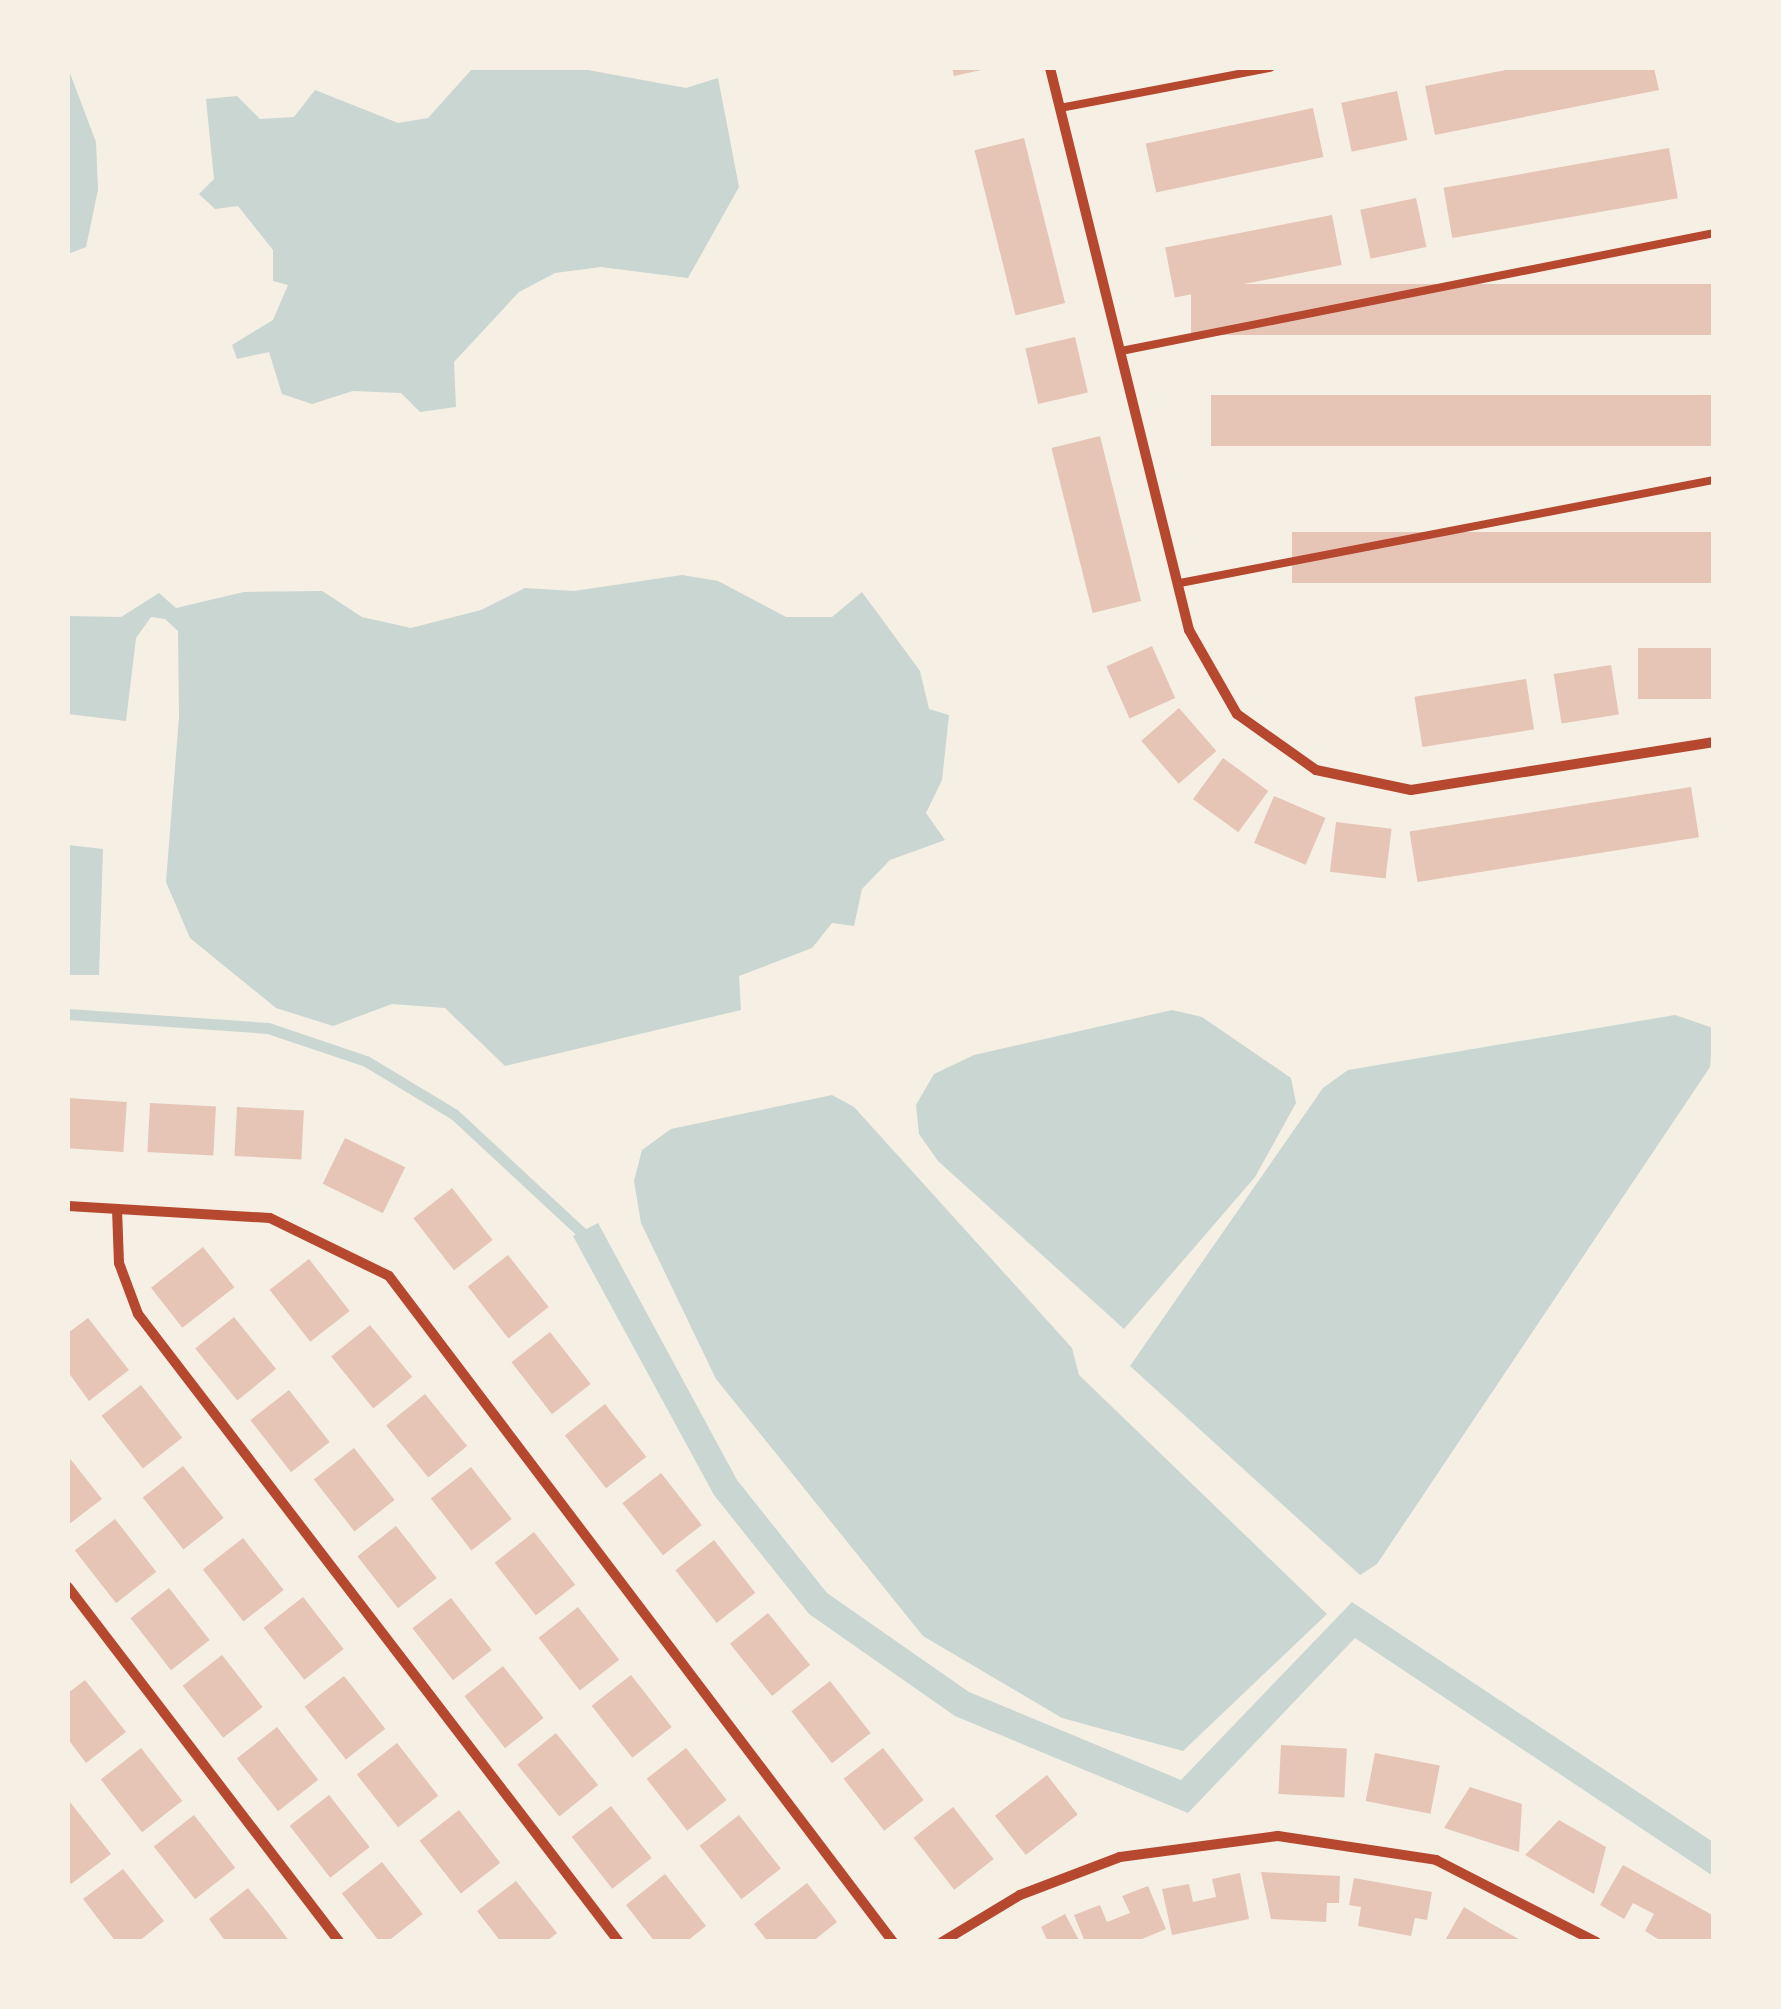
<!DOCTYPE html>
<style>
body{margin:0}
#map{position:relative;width:1781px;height:2009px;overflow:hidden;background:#f6efe4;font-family:Signika,sans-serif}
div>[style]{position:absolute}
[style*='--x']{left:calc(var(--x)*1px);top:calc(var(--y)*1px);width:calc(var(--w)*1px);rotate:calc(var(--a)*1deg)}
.water>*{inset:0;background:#c9d6d2}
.stream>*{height:11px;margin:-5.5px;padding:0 5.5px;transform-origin:5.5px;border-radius:5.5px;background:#c9d6d2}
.building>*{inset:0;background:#e6c5b7;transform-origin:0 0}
.service>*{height:8px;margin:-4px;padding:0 4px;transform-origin:4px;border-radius:4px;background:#b5482f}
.minor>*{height:10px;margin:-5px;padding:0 5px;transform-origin:5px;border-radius:5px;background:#b5482f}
span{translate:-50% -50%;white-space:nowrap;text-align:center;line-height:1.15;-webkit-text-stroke:8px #f6efe4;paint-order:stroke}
.frame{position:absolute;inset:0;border:70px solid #f6efe4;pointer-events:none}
</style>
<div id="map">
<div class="water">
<i style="clip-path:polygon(68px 68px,96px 142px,98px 190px,86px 247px,68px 254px)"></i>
<i style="clip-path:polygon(473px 68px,577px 68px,686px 88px,718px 78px,739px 187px,688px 278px,601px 267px,555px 273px,519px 292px,454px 362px,456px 407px,420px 412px,401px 393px,353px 391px,312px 404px,282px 394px,269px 352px,237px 359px,232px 345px,273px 320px,288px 285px,273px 281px,273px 250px,238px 206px,215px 209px,199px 194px,214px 179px,206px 99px,237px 96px,260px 119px,294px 117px,315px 90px,398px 123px,428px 118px)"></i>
<i style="clip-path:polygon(682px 575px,718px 581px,786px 617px,832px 617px,862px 592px,920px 671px,929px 709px,949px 715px,942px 780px,926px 813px,945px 840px,890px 860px,862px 889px,854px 926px,832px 923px,812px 948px,739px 976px,741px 1010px,505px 1066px,445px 1008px,392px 1004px,333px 1026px,276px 1008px,190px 938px,166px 882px,179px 717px,178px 631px,165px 619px,151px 617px,136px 638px,126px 721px,68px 714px,68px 616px,121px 617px,159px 593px,176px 608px,244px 592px,322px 591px,362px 617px,411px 628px,481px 610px,525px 588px,574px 591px)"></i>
<i style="clip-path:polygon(68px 845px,103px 849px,99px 975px,68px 975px)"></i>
<i style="clip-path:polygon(1172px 1010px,1202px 1017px,1291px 1078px,1296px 1103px,1255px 1177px,1124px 1329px,938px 1161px,919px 1134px,916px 1105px,934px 1074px,974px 1055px)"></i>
<i style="clip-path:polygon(1675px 1015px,1713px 1028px,1710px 1067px,1377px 1564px,1360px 1575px,1130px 1366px,1323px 1088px,1348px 1070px)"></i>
<i style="clip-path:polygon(832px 1095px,854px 1107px,1072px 1348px,1079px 1375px,1327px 1614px,1183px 1751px,1062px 1718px,923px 1636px,716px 1379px,641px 1223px,634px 1181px,642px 1150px,671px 1129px)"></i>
<i style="clip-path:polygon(598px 1223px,737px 1480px,827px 1593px,969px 1692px,1181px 1780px,1352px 1602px,1713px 1842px,1713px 1876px,1355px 1638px,1188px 1813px,955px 1716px,809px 1614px,714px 1495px,573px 1236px)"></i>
</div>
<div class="stream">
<i style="--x:68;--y:1014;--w:200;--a:4"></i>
<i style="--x:268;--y:1028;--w:103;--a:18.6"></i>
<i style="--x:366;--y:1061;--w:103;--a:31.1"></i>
<i style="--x:454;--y:1114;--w:190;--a:42.9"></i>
</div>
<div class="building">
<i style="clip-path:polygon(952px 68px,986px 68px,986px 69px,954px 76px)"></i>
<i style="clip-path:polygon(1516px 68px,1654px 68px,1659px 90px,1435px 135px,1425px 86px)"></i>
<i style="left:1397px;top:91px;width:50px;height:57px;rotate:78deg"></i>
<i style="left:1313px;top:108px;width:50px;height:171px;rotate:78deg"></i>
<i style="left:1024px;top:138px;width:170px;height:51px;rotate:76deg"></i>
<i style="left:1669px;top:148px;width:51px;height:229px;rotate:80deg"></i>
<i style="left:1416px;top:198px;width:50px;height:57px;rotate:78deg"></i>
<i style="left:1332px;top:215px;width:51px;height:170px;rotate:79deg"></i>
<i style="left:1714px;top:284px;width:51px;height:523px;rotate:90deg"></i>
<i style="left:1075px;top:337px;width:57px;height:51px;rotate:77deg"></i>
<i style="left:1714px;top:395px;width:51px;height:503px;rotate:90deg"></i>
<i style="left:1100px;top:436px;width:170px;height:50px;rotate:76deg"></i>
<i style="left:1714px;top:532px;width:51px;height:422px;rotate:90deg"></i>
<i style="left:1152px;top:646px;width:57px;height:50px;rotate:66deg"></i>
<i style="left:1714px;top:648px;width:51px;height:76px;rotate:90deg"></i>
<i style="left:1611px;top:665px;width:50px;height:58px;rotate:81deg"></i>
<i style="left:1526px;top:679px;width:51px;height:113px;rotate:81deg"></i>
<i style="left:1179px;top:708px;width:57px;height:50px;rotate:49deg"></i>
<i style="left:1223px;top:758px;width:56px;height:51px;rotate:36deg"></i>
<i style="left:1691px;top:787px;width:51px;height:285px;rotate:81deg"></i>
<i style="left:1274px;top:796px;width:56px;height:51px;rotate:23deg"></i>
<i style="left:1336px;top:822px;width:56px;height:50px;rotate:7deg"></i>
<i style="left:68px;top:1098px;width:59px;height:50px;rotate:4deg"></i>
<i style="left:150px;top:1103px;width:66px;height:49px;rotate:3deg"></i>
<i style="left:237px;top:1107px;width:67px;height:49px;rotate:3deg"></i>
<i style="left:345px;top:1138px;width:67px;height:51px;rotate:26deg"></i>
<i style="left:452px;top:1188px;width:66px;height:49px;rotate:52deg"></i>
<i style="left:203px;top:1247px;width:51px;height:66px;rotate:52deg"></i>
<i style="left:508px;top:1255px;width:66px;height:51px;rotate:52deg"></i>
<i style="left:309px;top:1259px;width:66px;height:50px;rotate:52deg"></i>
<i style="left:234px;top:1317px;width:67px;height:50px;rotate:51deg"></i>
<i style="clip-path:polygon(88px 1318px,129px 1370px,89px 1401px,68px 1372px,68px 1333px)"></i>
<i style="left:370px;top:1325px;width:67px;height:50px;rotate:51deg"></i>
<i style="left:550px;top:1332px;width:66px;height:49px;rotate:52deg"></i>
<i style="left:141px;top:1385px;width:67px;height:50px;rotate:52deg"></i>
<i style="left:289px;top:1390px;width:66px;height:49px;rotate:52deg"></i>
<i style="left:425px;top:1394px;width:67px;height:50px;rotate:51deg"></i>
<i style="left:605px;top:1404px;width:67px;height:51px;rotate:52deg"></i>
<i style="left:354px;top:1448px;width:66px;height:51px;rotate:52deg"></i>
<i style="clip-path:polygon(68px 1456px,102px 1499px,68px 1525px)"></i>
<i style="left:183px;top:1466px;width:66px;height:51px;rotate:52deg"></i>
<i style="left:471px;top:1467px;width:66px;height:51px;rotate:52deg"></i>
<i style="left:661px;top:1473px;width:66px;height:49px;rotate:52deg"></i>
<i style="left:115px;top:1519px;width:67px;height:51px;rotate:52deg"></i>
<i style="left:396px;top:1526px;width:66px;height:49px;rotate:52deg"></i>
<i style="left:534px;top:1532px;width:67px;height:50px;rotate:52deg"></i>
<i style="left:243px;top:1538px;width:66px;height:51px;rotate:52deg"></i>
<i style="left:714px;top:1540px;width:67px;height:49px;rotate:52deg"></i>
<i style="left:169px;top:1588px;width:66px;height:49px;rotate:52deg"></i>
<i style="left:303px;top:1597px;width:66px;height:50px;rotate:52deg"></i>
<i style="left:451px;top:1598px;width:66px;height:49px;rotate:52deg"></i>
<i style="left:578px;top:1607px;width:67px;height:50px;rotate:52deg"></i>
<i style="left:768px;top:1613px;width:67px;height:49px;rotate:51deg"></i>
<i style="left:222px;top:1655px;width:66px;height:50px;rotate:52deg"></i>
<i style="left:503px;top:1666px;width:66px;height:49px;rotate:52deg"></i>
<i style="left:631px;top:1675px;width:66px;height:50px;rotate:52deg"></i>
<i style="left:344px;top:1676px;width:67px;height:50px;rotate:52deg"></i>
<i style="clip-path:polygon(85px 1680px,126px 1732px,86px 1763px,68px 1739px,68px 1693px)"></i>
<i style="left:830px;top:1681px;width:66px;height:49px;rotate:52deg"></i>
<i style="left:277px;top:1727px;width:67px;height:51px;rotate:52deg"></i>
<i style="left:556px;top:1733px;width:67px;height:50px;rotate:51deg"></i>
<i style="left:397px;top:1743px;width:67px;height:51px;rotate:52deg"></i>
<i style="left:1281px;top:1745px;width:66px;height:49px;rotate:3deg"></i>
<i style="left:141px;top:1748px;width:67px;height:51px;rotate:52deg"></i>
<i style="left:686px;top:1748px;width:66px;height:50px;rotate:52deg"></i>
<i style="left:883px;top:1748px;width:66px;height:50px;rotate:52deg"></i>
<i style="left:1375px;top:1753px;width:66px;height:49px;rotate:11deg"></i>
<i style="left:1047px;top:1775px;width:50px;height:66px;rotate:52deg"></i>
<i style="clip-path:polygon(1470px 1787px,1522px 1804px,1519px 1852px,1444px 1828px)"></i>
<i style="left:329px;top:1795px;width:66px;height:50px;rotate:52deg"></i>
<i style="clip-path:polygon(70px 1802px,111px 1854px,71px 1884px,68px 1879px)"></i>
<i style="left:611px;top:1806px;width:66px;height:50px;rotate:52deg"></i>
<i style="left:953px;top:1807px;width:66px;height:50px;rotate:52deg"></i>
<i style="left:459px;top:1810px;width:67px;height:50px;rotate:52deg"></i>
<i style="left:194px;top:1815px;width:67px;height:51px;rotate:52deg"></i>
<i style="left:739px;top:1815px;width:68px;height:50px;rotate:52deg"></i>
<i style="clip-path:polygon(1559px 1820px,1606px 1847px,1594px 1894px,1525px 1855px)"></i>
<i style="left:382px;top:1862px;width:66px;height:51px;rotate:52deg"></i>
<i style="clip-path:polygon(1623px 1865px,1714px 1916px,1714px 1942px,1663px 1942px,1645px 1931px,1654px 1914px,1633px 1903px,1624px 1919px,1600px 1905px)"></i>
<i style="clip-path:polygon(123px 1869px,164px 1921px,138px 1942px,116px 1942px,83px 1899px)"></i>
<i style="clip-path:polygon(1261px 1872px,1340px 1876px,1339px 1903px,1327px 1903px,1326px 1922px,1271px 1919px)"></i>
<i style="clip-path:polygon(1240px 1873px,1249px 1919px,1172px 1935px,1162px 1889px,1189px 1884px,1193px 1902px,1216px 1897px,1212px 1879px)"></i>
<i style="clip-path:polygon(665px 1874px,706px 1926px,686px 1942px,655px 1942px,626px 1905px)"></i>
<i style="clip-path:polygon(1354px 1878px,1432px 1892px,1427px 1920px,1415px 1918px,1411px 1936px,1358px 1926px,1361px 1907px,1349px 1905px)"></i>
<i style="clip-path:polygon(516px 1881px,557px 1933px,546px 1942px,501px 1942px,477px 1911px)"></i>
<i style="clip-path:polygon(807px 1883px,837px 1922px,812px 1942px,768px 1942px,754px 1924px)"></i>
<i style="clip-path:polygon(1148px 1886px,1166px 1929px,1135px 1942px,1085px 1942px,1074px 1915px,1100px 1905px,1107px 1922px,1130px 1913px,1122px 1896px)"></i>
<i style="clip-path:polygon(248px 1888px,269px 1914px,290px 1942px,226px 1942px,209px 1919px)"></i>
<i style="clip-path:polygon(1464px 1907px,1492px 1924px,1524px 1942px,1444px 1942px)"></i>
<i style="clip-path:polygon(1065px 1914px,1080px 1942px,1048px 1942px,1041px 1927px)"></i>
</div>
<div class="service">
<i style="--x:1060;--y:108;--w:214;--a:-10.8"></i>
<i style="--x:1121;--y:351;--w:605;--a:-11.25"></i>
<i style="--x:1180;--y:583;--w:544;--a:-10.92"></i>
</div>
<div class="minor">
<i style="--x:1050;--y:68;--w:579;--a:76.11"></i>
<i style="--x:1189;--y:630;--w:97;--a:60.3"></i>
<i style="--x:1237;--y:714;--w:97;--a:35.3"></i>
<i style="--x:1316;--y:770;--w:97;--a:11.9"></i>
<i style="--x:1411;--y:790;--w:307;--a:-9"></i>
<i style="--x:68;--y:1206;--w:202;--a:3.4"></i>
<i style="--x:270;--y:1218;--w:132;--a:26"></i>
<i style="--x:389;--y:1276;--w:835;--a:52.88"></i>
<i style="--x:117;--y:1209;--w:54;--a:87.9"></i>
<i style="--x:119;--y:1263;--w:54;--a:69.6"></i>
<i style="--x:138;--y:1314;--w:791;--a:52.55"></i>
<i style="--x:68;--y:1587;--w:447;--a:52.6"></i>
<i style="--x:942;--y:1942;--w:91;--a:-31.1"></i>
<i style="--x:1020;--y:1895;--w:107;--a:-20.8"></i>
<i style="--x:1120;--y:1857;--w:159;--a:-7.6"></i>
<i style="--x:1278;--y:1836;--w:160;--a:8.6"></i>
<i style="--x:1436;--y:1860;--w:180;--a:27.1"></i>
</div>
<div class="frame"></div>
</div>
